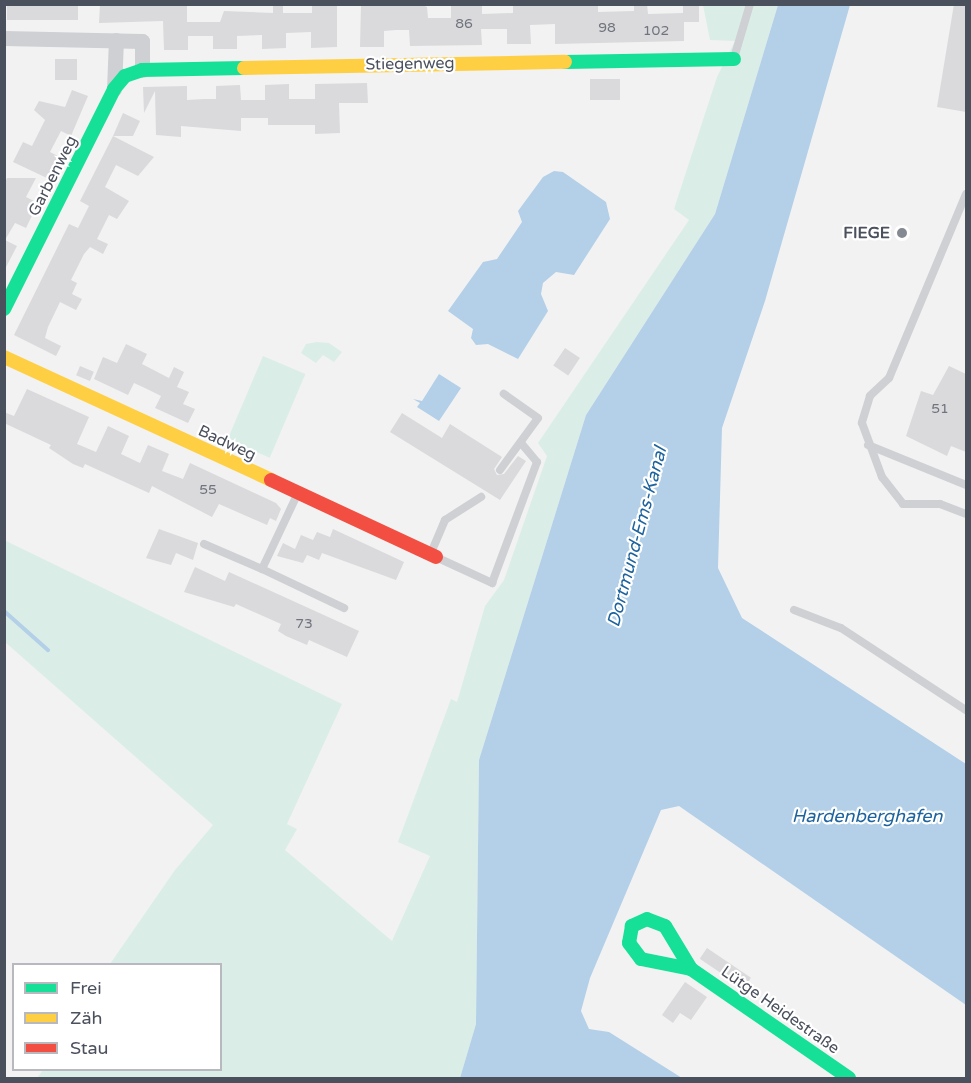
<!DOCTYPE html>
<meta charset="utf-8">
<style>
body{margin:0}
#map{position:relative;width:971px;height:1083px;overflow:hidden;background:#f2f2f2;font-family:"Varela Round",sans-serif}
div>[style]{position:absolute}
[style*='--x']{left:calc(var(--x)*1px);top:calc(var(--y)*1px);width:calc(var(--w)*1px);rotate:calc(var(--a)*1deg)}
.green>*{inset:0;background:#daeee7;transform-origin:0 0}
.water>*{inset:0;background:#b3d0e8}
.stream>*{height:4px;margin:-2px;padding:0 2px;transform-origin:2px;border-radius:2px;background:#b3d0e8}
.building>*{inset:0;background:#dadadc;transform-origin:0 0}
.lane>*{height:8px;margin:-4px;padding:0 4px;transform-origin:4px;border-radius:4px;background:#ced0d3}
.street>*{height:15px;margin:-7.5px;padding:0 7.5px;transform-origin:7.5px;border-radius:7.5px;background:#ced0d3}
.fast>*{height:14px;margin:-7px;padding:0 7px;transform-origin:7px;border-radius:7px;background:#16e098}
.slow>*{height:14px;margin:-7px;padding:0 7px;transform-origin:7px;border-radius:7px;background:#ffcf43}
.jam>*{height:14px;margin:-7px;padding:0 7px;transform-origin:7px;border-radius:7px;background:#f24e42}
.dots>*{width:16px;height:16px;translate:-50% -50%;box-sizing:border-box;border:3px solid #fff;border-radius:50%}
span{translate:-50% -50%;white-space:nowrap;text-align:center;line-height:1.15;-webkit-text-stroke:4.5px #fff;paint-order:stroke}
.number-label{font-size:14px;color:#70747e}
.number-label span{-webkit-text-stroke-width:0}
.street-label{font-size:16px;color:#4b505d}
.poi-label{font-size:16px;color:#4b505d;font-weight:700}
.right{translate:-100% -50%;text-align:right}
.water-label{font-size:18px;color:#1d639e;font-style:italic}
.frame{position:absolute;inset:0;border:6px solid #4b505d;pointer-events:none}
.legend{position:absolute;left:12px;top:963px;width:210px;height:108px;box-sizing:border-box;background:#fff;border:2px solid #b7b9be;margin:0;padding:8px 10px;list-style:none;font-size:18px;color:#4b505d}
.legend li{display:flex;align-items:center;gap:12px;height:30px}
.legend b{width:30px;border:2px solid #b7b9be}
</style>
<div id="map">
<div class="green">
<i style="clip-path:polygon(703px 5px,778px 5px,715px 214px,586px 415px,479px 760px,476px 1024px,460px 1078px,37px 1078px,43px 1070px,220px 1070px,220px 964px,110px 964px,175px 870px,213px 825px,5px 642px,4px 540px,342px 704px,287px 824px,297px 829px,285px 850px,392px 941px,430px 856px,398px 842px,451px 699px,457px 702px,485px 606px,504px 580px,547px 456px,538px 443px,689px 220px,674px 209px,717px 77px,735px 41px,710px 40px)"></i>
<i style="clip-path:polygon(317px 342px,329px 343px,342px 352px,334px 362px,323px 355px,316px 363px,301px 353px,306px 344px)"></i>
<i style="left:263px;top:356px;width:46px;height:91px;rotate:23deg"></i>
</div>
<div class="water">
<i style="clip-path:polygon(778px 5px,850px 5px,765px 301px,722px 428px,718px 568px,742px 618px,966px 764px,966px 1005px,679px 806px,661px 810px,590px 978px,581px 1011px,589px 1029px,609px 1032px,682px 1078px,460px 1078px,476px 1024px,479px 760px,586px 415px,715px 214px)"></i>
<i style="clip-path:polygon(554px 171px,563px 172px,606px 202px,610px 219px,574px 275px,556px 272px,543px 283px,541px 294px,548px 311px,518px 359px,488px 344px,476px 345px,471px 338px,473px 329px,448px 311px,483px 262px,497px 259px,522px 222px,518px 211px,543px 177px)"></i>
<i style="clip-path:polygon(439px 374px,461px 388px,439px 421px,417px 407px,420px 403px,413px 399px,422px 401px)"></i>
</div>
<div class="stream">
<i style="--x:4;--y:611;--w:59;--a:41.6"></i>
</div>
<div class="building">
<i style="left:7px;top:4px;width:71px;height:16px"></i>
<i style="clip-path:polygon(100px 4px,187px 5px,187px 22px,220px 22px,224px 11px,273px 13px,273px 4px,283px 4px,283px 13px,312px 13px,312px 4px,337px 4px,337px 47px,311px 48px,311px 32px,286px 33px,286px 48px,262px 49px,262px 35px,237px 36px,237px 49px,213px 49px,213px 36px,188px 36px,188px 50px,164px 50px,163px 21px,99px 23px)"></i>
<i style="clip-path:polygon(361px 4px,420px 4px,427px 7px,428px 18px,451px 18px,451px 4px,482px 4px,482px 14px,513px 13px,513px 4px,598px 4px,598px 12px,634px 11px,634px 4px,647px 4px,648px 14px,683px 13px,683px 4px,699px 4px,699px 22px,684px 22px,684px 41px,555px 44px,555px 24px,530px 25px,531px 44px,507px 44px,507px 29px,481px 29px,482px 45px,410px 46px,409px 30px,396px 30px,384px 31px,384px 47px,360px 47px)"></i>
<i style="clip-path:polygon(954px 4px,966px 4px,966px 112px,937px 107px)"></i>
<i style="left:55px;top:59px;width:22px;height:21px"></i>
<i style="left:590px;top:79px;width:30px;height:21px"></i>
<i style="clip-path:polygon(367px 83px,368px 103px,339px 103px,340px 133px,315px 134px,315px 125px,268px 125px,268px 118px,241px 118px,241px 131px,181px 126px,181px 137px,156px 135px,155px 91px,144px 113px,143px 87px,187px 86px,187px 100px,204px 99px,216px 99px,216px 86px,240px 85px,241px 100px,265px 100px,265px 85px,289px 84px,289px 99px,315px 99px,315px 84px)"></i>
<i style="clip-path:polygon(72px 90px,88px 96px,71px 136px,61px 131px,50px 152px,60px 157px,49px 179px,13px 162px,23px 142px,32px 146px,45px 120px,34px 110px,39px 101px,65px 107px)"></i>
<i style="clip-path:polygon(123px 113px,140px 121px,133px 136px,113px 136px)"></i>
<i style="clip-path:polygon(113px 136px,154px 157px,138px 176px,116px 165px,105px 187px,129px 201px,117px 219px,109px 215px,97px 239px,108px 244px,103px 254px,90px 247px,84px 254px,71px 280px,77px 283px,72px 294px,82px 299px,76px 310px,60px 302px,48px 327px,45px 338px,61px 346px,56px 356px,14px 335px,69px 224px,78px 228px,89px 206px,80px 201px)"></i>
<i style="clip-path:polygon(7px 178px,36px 178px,26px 197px,38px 203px,26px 228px,15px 223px,5px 240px,17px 246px,4px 271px,4px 184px)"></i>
<i style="clip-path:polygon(126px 344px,147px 354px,142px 364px,169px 378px,174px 367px,184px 372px,177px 387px,189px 392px,183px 404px,195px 409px,188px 423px,155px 408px,161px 396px,147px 389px,134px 383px,128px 395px,94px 379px,103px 357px,117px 363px)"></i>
<i style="left:565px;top:348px;width:18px;height:21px;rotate:34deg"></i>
<i style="left:80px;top:366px;width:15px;height:10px;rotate:23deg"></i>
<i style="clip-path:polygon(949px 366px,966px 374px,966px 452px,951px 446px,947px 456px,906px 436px,921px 391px,933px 395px)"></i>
<i style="clip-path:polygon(27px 389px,89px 417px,77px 444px,96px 452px,108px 426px,129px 436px,121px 454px,140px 463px,148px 445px,169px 454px,162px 471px,183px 479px,190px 463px,276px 503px,281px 509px,276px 521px,270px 518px,267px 525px,219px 504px,212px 517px,152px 486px,149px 493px,85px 464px,83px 468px,73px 464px,49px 448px,51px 445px,4px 423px,4px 412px,14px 416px)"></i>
<i style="clip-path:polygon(402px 413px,442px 438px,450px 424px,502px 457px,494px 469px,497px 475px,504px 474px,518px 456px,526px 461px,500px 500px,390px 432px)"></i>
<i style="clip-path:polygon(159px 529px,198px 543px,193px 560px,176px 553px,171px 565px,146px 558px)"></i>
<i style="clip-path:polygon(333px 529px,404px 562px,396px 580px,322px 553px,319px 560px,307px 555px,303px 563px,277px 556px,283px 543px,295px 549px,301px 535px,313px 540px,317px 532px,330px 537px)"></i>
<i style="clip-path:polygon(195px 567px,225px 581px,229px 572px,359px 631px,347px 657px,309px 640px,307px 645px,286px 636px,278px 631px,281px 624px,236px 604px,234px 607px,184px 592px)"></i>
<i style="left:707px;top:948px;width:53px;height:13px;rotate:34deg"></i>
<i style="clip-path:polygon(685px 982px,707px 997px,691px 1020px,680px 1013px,673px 1023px,662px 1015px)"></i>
</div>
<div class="lane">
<i style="--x:734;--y:58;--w:56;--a:-73.5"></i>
<i style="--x:966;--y:194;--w:199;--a:112.7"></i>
<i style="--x:889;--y:378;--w:26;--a:137"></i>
<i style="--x:870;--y:396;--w:28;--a:107"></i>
<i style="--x:862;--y:423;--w:58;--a:69.7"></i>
<i style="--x:882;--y:477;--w:34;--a:52"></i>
<i style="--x:903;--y:504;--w:37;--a:0"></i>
<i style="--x:940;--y:504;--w:28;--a:21"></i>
<i style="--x:868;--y:445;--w:106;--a:22.2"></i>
<i style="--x:500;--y:470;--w:64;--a:-53.8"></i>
<i style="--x:538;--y:418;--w:42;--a:-144.8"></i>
<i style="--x:297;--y:495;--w:82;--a:115.3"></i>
<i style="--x:262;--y:569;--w:91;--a:25.4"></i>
<i style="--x:204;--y:544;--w:63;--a:23.3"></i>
<i style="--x:431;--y:553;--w:36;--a:-67"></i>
<i style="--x:445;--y:520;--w:43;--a:-32.6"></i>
<i style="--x:438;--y:558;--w:60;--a:24.8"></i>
<i style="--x:492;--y:583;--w:129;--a:-69.6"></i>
<i style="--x:537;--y:462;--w:25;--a:-130"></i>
<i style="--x:794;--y:610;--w:50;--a:21"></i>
<i style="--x:841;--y:628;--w:149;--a:33.3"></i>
</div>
<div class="street">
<i style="--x:4;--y:38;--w:138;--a:1.2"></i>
<i style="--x:142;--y:41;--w:29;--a:90"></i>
<i style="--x:114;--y:89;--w:49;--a:-87.7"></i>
</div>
<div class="fast">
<i style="--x:565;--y:62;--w:169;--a:-1"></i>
<i style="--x:4;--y:309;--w:246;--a:-63.4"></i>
<i style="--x:114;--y:89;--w:17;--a:-50"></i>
<i style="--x:125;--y:76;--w:18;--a:-19"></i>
<i style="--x:142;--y:70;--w:102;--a:-1.1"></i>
<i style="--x:691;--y:969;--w:50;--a:-121.2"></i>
<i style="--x:665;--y:926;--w:19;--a:-159"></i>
<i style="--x:647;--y:919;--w:17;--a:155"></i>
<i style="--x:632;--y:926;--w:17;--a:100"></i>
<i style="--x:629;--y:943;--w:20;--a:53"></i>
<i style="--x:641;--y:959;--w:51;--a:11.3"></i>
<i style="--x:691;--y:969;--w:192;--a:34.6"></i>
</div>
<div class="slow">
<i style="--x:244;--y:68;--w:321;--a:-1.1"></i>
<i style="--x:4;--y:357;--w:294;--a:24.7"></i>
</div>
<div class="jam">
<i style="--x:271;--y:480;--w:182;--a:25"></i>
</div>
<div class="dots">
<i style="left:902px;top:233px;background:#858991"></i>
</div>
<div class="number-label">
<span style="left:464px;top:24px">86</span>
<span style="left:607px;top:28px">98</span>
<span style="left:656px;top:31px">102</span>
<span style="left:940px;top:409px">51</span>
<span style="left:208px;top:490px">55</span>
<span style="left:304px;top:624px">73</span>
</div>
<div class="street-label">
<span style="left:410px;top:64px;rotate:-1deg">Stiegenweg</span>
<span style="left:53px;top:176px;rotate:-63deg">Garbenweg</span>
<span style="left:227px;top:443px;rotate:25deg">Badweg</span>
<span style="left:780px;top:1010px;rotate:35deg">Lütge Heidestraße</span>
</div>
<div class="poi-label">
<span class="right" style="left:890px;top:233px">FIEGE</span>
</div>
<div class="water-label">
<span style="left:637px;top:537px;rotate:-75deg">Dortmund-Ems-Kanal</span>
<span style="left:867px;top:816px">Hardenberghafen</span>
</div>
<div class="frame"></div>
<ul class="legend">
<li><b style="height:8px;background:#16e098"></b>Frei</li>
<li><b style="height:8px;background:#ffcf43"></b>Zäh</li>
<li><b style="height:8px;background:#f24e42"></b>Stau</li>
</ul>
</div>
